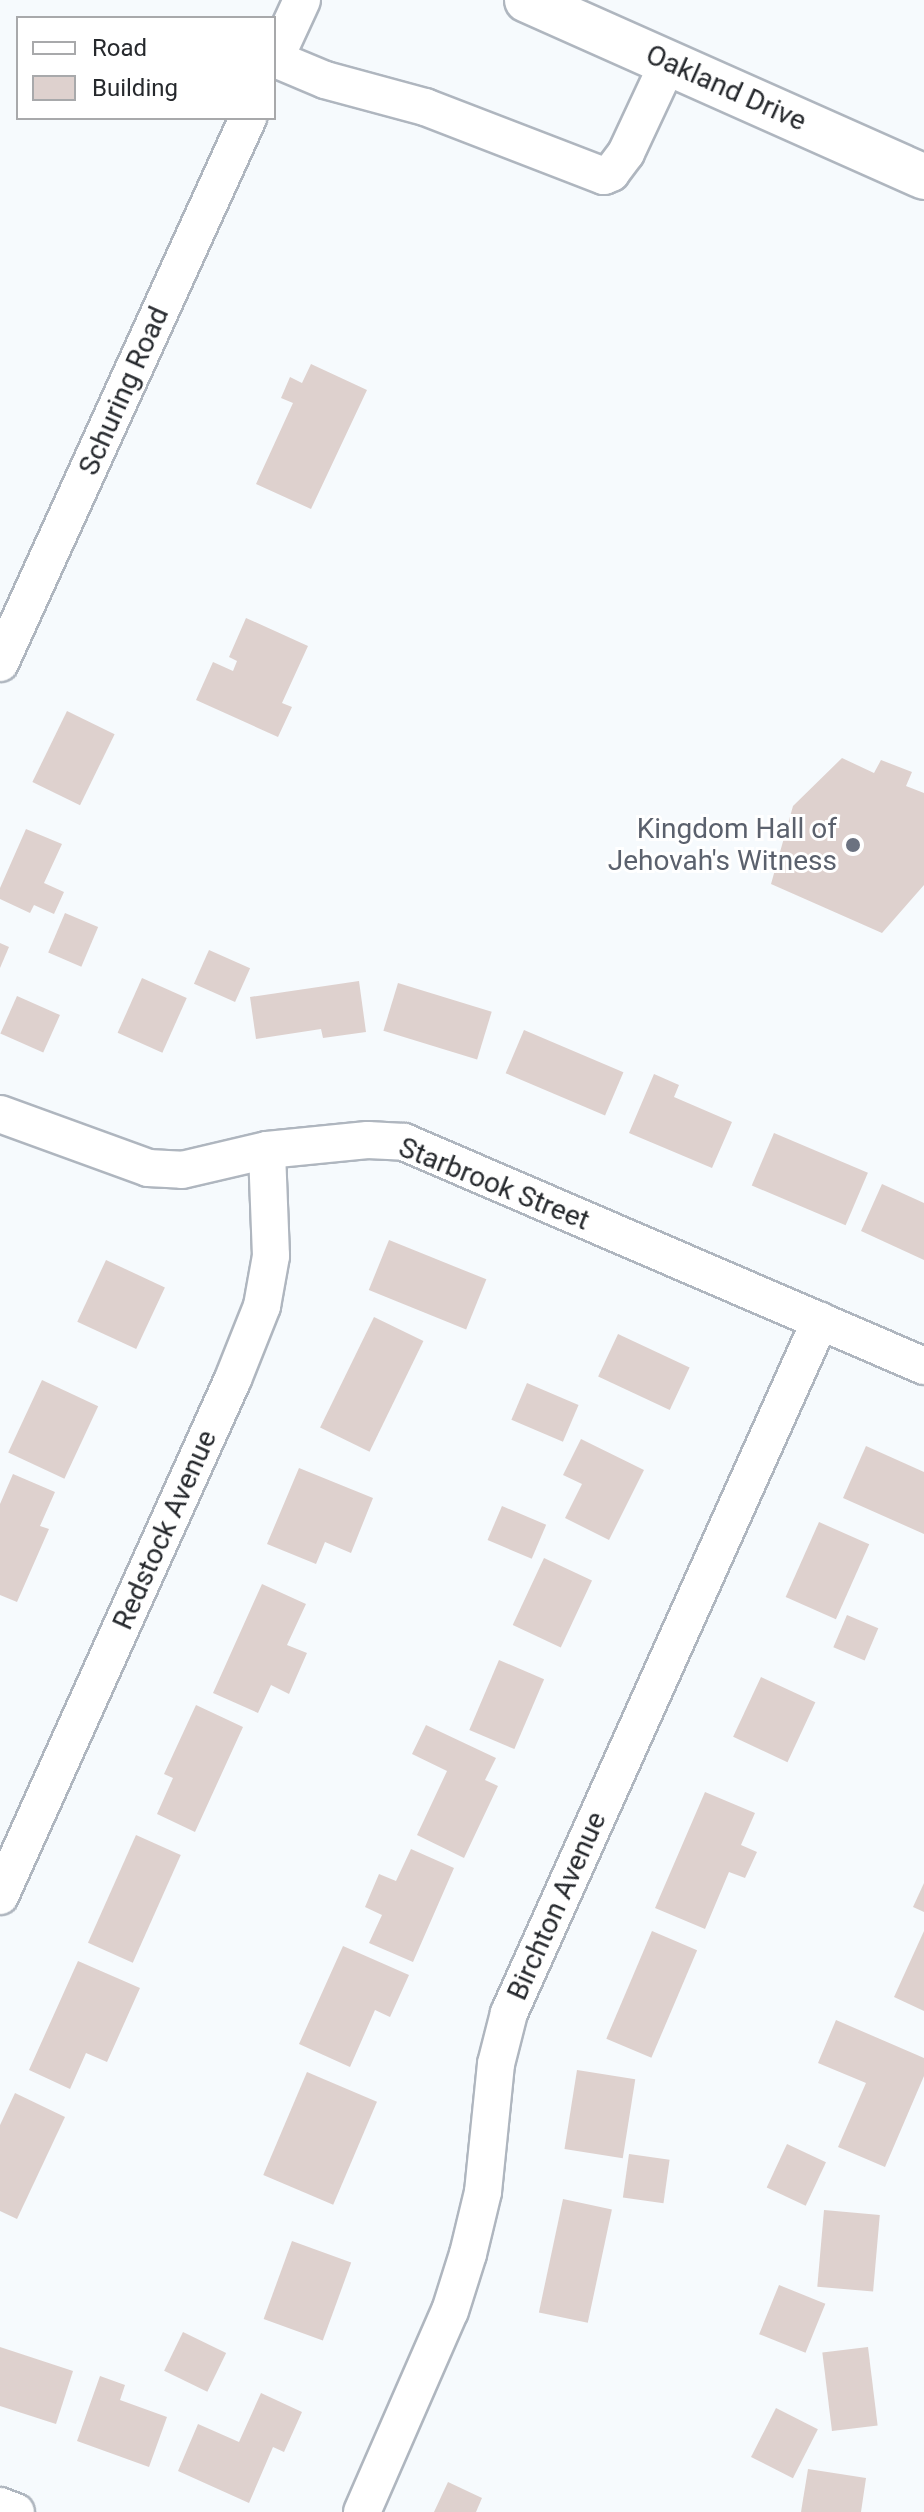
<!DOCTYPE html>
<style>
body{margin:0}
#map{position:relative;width:924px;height:2512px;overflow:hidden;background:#f6fafd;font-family:Roboto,sans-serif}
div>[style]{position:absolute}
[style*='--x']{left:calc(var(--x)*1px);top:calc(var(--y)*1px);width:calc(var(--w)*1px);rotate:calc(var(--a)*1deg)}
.building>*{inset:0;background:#ded1ce;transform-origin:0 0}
.roads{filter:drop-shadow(2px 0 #afb6bf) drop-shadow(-2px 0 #afb6bf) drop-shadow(0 2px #afb6bf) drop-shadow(0 -2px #afb6bf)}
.minor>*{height:36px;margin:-18px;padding:0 18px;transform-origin:18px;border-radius:18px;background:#fff}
.major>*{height:44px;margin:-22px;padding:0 22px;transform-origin:22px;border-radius:22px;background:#fff}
.dots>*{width:22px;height:22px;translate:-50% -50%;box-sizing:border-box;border:4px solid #fff;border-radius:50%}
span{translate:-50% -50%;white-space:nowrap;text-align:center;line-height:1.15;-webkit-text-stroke:6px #fff;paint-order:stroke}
.street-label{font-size:28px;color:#26292d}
.worship-label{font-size:28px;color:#5b616d}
.right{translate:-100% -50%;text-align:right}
.legend{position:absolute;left:16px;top:16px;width:260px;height:104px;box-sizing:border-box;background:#fff;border:2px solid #a8a9ab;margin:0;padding:10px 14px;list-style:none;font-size:24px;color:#26292d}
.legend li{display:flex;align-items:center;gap:16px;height:40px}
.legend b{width:40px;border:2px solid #a8a9ab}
</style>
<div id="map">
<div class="building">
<i style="clip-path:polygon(311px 364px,367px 390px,311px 509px,256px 484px,293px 403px,281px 398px,290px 377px,302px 383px)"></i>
<i style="clip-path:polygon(246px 618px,308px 646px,282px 703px,292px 707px,278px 737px,196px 700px,213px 662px,233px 671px,237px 661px,229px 657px)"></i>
<i style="left:67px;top:711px;width:53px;height:79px;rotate:26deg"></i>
<i style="clip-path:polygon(842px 758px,874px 773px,881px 760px,912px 772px,906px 786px,924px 793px,924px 885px,882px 933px,771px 884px,793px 806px)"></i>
<i style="clip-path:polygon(26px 829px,62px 844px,44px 883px,64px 892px,54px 914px,34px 905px,30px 913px,0 899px,0 888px)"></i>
<i style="left:65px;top:913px;width:36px;height:43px;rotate:23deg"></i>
<i style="clip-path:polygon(0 943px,9px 947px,0 968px)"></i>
<i style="left:209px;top:950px;width:45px;height:37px;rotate:24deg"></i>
<i style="left:142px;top:978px;width:49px;height:60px;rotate:24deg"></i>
<i style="clip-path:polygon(359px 981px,366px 1032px,323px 1038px,321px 1029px,256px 1039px,250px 997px)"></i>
<i style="left:398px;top:983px;width:98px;height:50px;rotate:17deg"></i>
<i style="left:17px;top:996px;width:47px;height:41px;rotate:24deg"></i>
<i style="left:524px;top:1030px;width:108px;height:47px;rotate:23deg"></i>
<i style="clip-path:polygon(654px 1074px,679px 1085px,674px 1097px,732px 1122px,712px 1168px,629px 1133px)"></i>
<i style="left:774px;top:1133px;width:102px;height:57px;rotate:23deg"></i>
<i style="clip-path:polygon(882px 1184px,924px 1203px,924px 1260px,861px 1231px)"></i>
<i style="left:389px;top:1240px;width:105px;height:54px;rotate:22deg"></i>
<i style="left:106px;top:1260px;width:65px;height:68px;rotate:25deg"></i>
<i style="left:374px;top:1317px;width:55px;height:123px;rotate:26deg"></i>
<i style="left:618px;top:1334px;width:79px;height:47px;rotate:25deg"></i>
<i style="left:42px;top:1380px;width:62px;height:80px;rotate:25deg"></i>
<i style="left:527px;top:1383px;width:56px;height:40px;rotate:23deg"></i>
<i style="clip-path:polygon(581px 1439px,644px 1470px,609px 1540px,565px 1518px,582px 1484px,563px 1475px)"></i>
<i style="clip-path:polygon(866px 1446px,924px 1472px,924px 1534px,843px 1498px)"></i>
<i style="clip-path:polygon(299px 1468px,373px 1498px,351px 1553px,325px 1542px,316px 1564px,267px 1544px)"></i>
<i style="clip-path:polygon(13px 1474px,55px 1492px,40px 1526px,49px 1529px,17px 1602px,0 1595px,0 1504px)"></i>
<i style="left:502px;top:1506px;width:48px;height:37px;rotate:23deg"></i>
<i style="left:819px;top:1522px;width:55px;height:82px;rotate:24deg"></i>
<i style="left:544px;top:1558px;width:53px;height:74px;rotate:25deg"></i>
<i style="clip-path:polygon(262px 1584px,306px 1604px,287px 1645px,307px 1653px,289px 1694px,271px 1685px,258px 1713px,213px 1693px)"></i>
<i style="left:847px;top:1615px;width:34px;height:35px;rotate:23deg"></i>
<i style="left:499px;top:1660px;width:49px;height:76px;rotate:23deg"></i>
<i style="left:761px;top:1677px;width:60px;height:66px;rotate:25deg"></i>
<i style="clip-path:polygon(196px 1705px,243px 1727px,195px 1832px,157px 1814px,173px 1778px,164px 1774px)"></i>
<i style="clip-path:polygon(426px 1725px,496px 1758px,485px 1780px,498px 1786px,464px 1858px,417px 1835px,447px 1771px,412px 1754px)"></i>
<i style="clip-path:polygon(705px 1792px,755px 1813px,741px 1845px,757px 1852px,745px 1878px,729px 1872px,705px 1929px,655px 1908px)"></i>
<i style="left:136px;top:1835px;width:49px;height:118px;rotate:24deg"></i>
<i style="clip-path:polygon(411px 1849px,454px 1868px,413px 1962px,369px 1943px,382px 1915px,365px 1907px,379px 1874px,396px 1881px)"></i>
<i style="clip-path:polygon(924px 1883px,924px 1912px,913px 1907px)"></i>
<i style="left:652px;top:1931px;width:49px;height:117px;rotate:23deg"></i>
<i style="clip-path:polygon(924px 1931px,924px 2011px,894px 1997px)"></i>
<i style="clip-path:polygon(343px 1946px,409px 1975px,390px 2017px,375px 2010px,350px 2067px,299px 2044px)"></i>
<i style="clip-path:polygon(78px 1961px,140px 1988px,107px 2062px,86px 2053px,70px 2089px,29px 2070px)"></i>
<i style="clip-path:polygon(836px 2020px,924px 2058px,924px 2076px,885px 2167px,838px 2147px,866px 2083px,818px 2063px)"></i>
<i style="left:577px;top:2070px;width:59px;height:80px;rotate:9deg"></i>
<i style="left:307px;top:2072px;width:76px;height:112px;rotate:23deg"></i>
<i style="clip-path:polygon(15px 2093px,65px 2117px,17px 2219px,0 2211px,0 2125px)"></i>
<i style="left:787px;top:2144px;width:43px;height:48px;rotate:25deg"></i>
<i style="left:629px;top:2154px;width:41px;height:44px;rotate:8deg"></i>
<i style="left:563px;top:2199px;width:50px;height:116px;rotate:12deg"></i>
<i style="left:824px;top:2210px;width:56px;height:77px;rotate:5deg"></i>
<i style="left:292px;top:2241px;width:63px;height:83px;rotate:20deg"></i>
<i style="left:779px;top:2285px;width:50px;height:53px;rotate:22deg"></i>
<i style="left:183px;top:2332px;width:48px;height:43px;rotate:26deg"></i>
<i style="clip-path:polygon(0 2347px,73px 2371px,56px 2424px,0 2406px)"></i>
<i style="left:868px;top:2347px;width:79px;height:46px;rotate:83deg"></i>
<i style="clip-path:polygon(100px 2376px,125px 2385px,120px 2400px,167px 2417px,149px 2467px,77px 2441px)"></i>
<i style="clip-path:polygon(261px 2393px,302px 2412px,284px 2452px,273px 2447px,249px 2503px,178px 2471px,198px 2424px,239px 2442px)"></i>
<i style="left:776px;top:2408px;width:47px;height:55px;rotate:27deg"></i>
<i style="clip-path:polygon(808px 2469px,866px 2478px,861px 2512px,801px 2512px)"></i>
<i style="clip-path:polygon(448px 2482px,482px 2498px,476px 2512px,434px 2512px)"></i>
</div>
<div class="roads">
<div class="minor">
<i style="--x:275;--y:59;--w:54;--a:22.8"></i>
<i style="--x:325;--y:80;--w:104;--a:15.1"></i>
<i style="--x:425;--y:107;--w:192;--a:21.1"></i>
<i style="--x:604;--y:176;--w:8;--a:-23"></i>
<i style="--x:611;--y:173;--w:25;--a:-53"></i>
<i style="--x:626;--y:153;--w:99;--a:-65"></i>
<i style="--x:274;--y:61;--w:67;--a:-65.3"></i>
<i style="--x:0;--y:663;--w:599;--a:-65.53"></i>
<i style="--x:0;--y:1114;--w:158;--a:20"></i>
<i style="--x:148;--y:1168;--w:34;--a:3"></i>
<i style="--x:182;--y:1170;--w:87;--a:-13.2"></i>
<i style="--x:267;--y:1150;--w:101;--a:-5.7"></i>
<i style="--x:368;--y:1140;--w:36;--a:3"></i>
<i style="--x:404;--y:1142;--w:566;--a:23.3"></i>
<i style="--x:0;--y:1896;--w:567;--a:-65.74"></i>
<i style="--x:233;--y:1379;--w:79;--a:-68.3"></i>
<i style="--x:262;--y:1306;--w:51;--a:-79.8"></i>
<i style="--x:271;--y:1256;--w:106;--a:-92.2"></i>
<i style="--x:0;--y:2506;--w:17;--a:21"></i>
<i style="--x:362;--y:2512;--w:219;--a:-66.4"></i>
<i style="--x:450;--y:2311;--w:60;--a:-72.5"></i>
<i style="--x:468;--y:2254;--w:64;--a:-76.4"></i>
<i style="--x:483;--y:2192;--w:129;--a:-84.2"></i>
<i style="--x:496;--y:2064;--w:53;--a:-75.7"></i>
<i style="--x:509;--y:2013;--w:759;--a:-65.8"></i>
</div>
<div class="major">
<i style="--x:527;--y:0;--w:435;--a:24"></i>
</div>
</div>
<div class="dots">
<i style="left:853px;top:845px;background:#6b7280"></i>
</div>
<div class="street-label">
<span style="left:726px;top:88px;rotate:24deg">Oakland Drive</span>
<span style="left:124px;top:391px;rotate:-66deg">Schuring Road</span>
<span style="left:494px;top:1184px;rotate:22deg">Starbrook Street</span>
<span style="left:165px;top:1530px;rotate:-66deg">Redstock Avenue</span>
<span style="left:557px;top:1906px;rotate:-66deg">Birchton Avenue</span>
</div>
<div class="worship-label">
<span class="right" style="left:837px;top:845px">Kingdom Hall of<br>Jehovah's Witness</span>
</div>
<ul class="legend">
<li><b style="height:10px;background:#fff"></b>Road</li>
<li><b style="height:22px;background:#ded1ce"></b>Building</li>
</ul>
</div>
